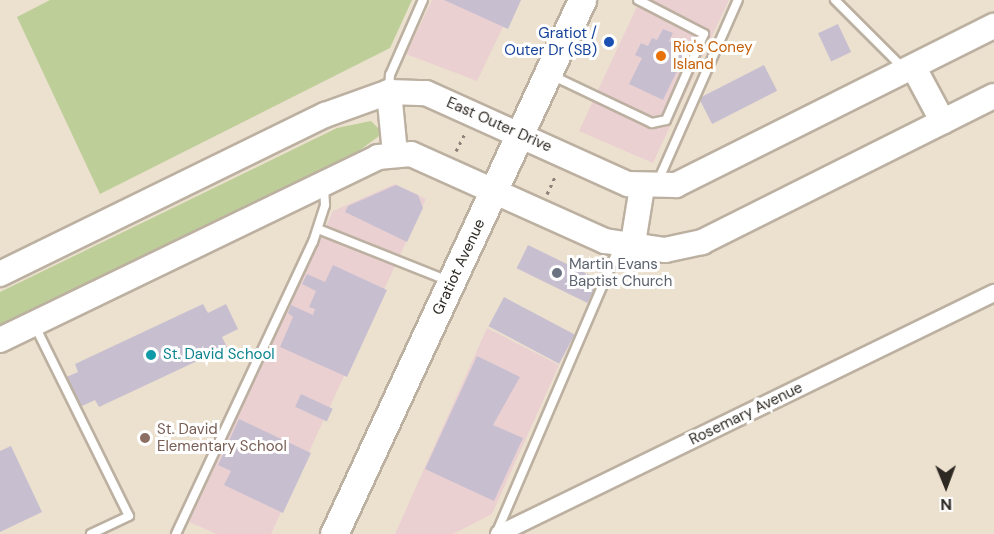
<!DOCTYPE html>
<style>
body{margin:0}
#map{position:relative;width:994px;height:534px;overflow:hidden;background:#ece0cf;font-family:"DM Sans",sans-serif}
div>[style]{position:absolute}
[style*='--x']{left:calc(var(--x)*1px);top:calc(var(--y)*1px);width:calc(var(--w)*1px);rotate:calc(var(--a)*1deg)}
.commercial>*{inset:0;background:#ebd0d2}
.green>*{inset:0;background:#bece98}
.building>*{inset:0;background:#c7bfd0;transform-origin:0 0}
.path>*{height:3px;margin-top:-1.5px;transform-origin:0;background:repeating-linear-gradient(90deg,#8b8277 0 3px,transparent 0 7.5px)}
.roads{filter:drop-shadow(2px 0 #bcb0a1) drop-shadow(-2px 0 #bcb0a1) drop-shadow(0 2px #bcb0a1) drop-shadow(0 -2px #bcb0a1)}
.lane>*{height:8px;margin:-4px;padding:0 4px;transform-origin:4px;border-radius:4px;background:#fff}
.street>*{height:16px;margin:-8px;padding:0 8px;transform-origin:8px;border-radius:8px;background:#fff}
.secondary>*{height:24px;margin:-12px;padding:0 12px;transform-origin:12px;border-radius:12px;background:#fff}
.primary>*{height:27px;margin:-13.5px;padding:0 13.5px;transform-origin:13.5px;border-radius:13.5px;background:#fff}
.dots>*{width:16px;height:16px;translate:-50% -50%;box-sizing:border-box;border:3px solid #fff;border-radius:50%}
span{translate:-50% -50%;white-space:nowrap;text-align:center;line-height:1.15;-webkit-text-stroke:6px #fff;paint-order:stroke}
.transit-label{font-size:15px;color:#164399}
.right{translate:-100% -50%;text-align:right}
.food-label{font-size:15px;color:#c56008}
.left{translate:0 -50%;text-align:left}
.street-label{font-size:15px;color:#2d2822}
.worship-label{font-size:15px;color:#5b616d}
.culture-label{font-size:15px;color:#0d838f}
.education-label{font-size:15px;color:#785e54}
.north{position:absolute;left:916px;top:456px;width:60px;height:60px;-webkit-text-stroke:4px #fff;paint-order:stroke;rotate:179deg;font-size:16px;font-weight:700;line-height:24px;text-align:center;color:#2d2822}
.north::after{content:'';display:block;margin:auto;width:21px;height:27px;background:#2d2822;clip-path:polygon(50% 0,100% 100%,50% 72%,0 100%)}
</style>
<div id="map">
<div class="commercial">
<i style="clip-path:polygon(432px 0,516px 0,477px 81px,406px 54px)"></i>
<i style="clip-path:polygon(640px 0,729px 0,653px 163px,579px 131px)"></i>
<i style="clip-path:polygon(395px 184px,426px 199px,271px 534px,217px 534px,189px 522px,333px 211px)"></i>
<i style="clip-path:polygon(487px 328px,559px 365px,492px 514px,453px 534px,395px 534px)"></i>
</div>
<div class="green">
<i style="clip-path:polygon(50px 0,412px 0,390px 48px,100px 194px,17px 17px)"></i>
<i style="clip-path:polygon(371px 121px,379px 129px,379px 136px,356px 153px,0 326px,0 292px,337px 128px)"></i>
</div>
<div class="building">
<i style="clip-path:polygon(444px 0,521px 0,508px 29px)"></i>
<i style="left:838px;top:24px;width:31px;height:22px;rotate:65deg"></i>
<i style="clip-path:polygon(663px 29px,673px 33px,669px 41px,687px 50px,663px 100px,629px 84px,642px 58px,635px 55px,641px 43px,648px 46px,652px 38px,657px 40px)"></i>
<i style="left:764px;top:65px;width:29px;height:73px;rotate:63deg"></i>
<i style="clip-path:polygon(396px 185px,418px 195px,423px 208px,407px 242px,345px 212px,348px 206px)"></i>
<i style="left:528px;top:245px;width:79px;height:26px;rotate:26deg"></i>
<i style="clip-path:polygon(333px 265px,387px 290px,347px 377px,280px 347px,293px 317px,288px 313px,291px 305px,313px 315px,315px 309px,309px 307px,316px 291px,302px 284px,307px 274px,325px 282px)"></i>
<i style="left:504px;top:297px;width:80px;height:33px;rotate:28deg"></i>
<i style="clip-path:polygon(203px 304px,208px 313px,226px 304px,238px 329px,222px 337px,227px 347px,99px 407px,95px 400px,78px 408px,64px 378px,78px 372px,75px 364px)"></i>
<i style="clip-path:polygon(477px 356px,520px 377px,493px 425px,523px 438px,494px 501px,425px 469px)"></i>
<i style="left:301px;top:394px;width:35px;height:14px;rotate:25deg"></i>
<i style="clip-path:polygon(239px 419px,311px 453px,283px 513px,224px 485px,231px 471px,218px 465px)"></i>
<i style="clip-path:polygon(11px 446px,42px 512px,0 532px,0 451px)"></i>
</div>
<div class="path">
<i style="--x:456;--y:151;--w:20;--a:-63"></i>
<i style="--x:547;--y:194;--w:21;--a:-65"></i>
</div>
<div class="roads">
<div class="lane">
<i style="--x:835;--y:0;--w:98;--a:45"></i>
<i style="--x:551;--y:75;--w:112;--a:25.4"></i>
<i style="--x:652;--y:123;--w:14;--a:-12"></i>
<i style="--x:666;--y:120;--w:94;--a:-66.2"></i>
<i style="--x:704;--y:34;--w:74;--a:-152.7"></i>
<i style="--x:389;--y:89;--w:14;--a:-86"></i>
<i style="--x:390;--y:75;--w:82;--a:-66.3"></i>
<i style="--x:658;--y:181;--w:198;--a:-66.2"></i>
<i style="--x:318;--y:229;--w:141;--a:21.7"></i>
<i style="--x:34;--y:324;--w:214;--a:63.7"></i>
<i style="--x:129;--y:516;--w:42;--a:154.7"></i>
<i style="--x:176;--y:534;--w:323;--a:-64.9"></i>
<i style="--x:313;--y:242;--w:39;--a:-72"></i>
<i style="--x:325;--y:205;--w:19;--a:-93"></i>
<i style="--x:496;--y:534;--w:314;--a:-66.8"></i>
</div>
<div class="street">
<i style="--x:499;--y:534;--w:551;--a:-25.96"></i>
</div>
<div class="secondary">
<i style="--x:914;--y:68;--w:61;--a:61.8"></i>
<i style="--x:389;--y:92;--w:61;--a:84.4"></i>
<i style="--x:632;--y:249;--w:63;--a:-80.8"></i>
<i style="--x:0;--y:274;--w:362;--a:-26.1"></i>
<i style="--x:325;--y:115;--w:68;--a:-19.8"></i>
<i style="--x:389;--y:92;--w:37;--a:2"></i>
<i style="--x:426;--y:93;--w:222;--a:24.3"></i>
<i style="--x:628;--y:184;--w:48;--a:1.2"></i>
<i style="--x:676;--y:185;--w:356;--a:-26.6"></i>
<i style="--x:0;--y:340;--w:420;--a:-25.8"></i>
<i style="--x:378;--y:157;--w:33;--a:-5"></i>
<i style="--x:411;--y:154;--w:213;--a:24.2"></i>
<i style="--x:605;--y:241;--w:61;--a:8.5"></i>
<i style="--x:665;--y:250;--w:38;--a:-12"></i>
<i style="--x:702;--y:242;--w:326;--a:-26.6"></i>
</div>
<div class="primary">
<i style="--x:334;--y:534;--w:589;--a:-65.09"></i>
</div>
</div>
<div class="dots">
<i style="left:609px;top:42px;background:#1a4fb4"></i>
<i style="left:661px;top:56px;background:#e8710a"></i>
<i style="left:557px;top:273px;background:#6b7280"></i>
<i style="left:151px;top:355px;background:#0f9aa8"></i>
<i style="left:145px;top:438px;background:#8d6e63"></i>
</div>
<div class="transit-label">
<span class="right" style="left:597px;top:42px">Gratiot /<br>Outer Dr (SB)</span>
</div>
<div class="food-label">
<span class="left" style="left:673px;top:56px">Rio's Coney<br>Island</span>
</div>
<div class="street-label">
<span style="left:499px;top:125px;rotate:24deg">East Outer Drive</span>
<span style="left:459px;top:267px;rotate:-65deg">Gratiot Avenue</span>
<span style="left:746px;top:414px;rotate:-26deg">Rosemary Avenue</span>
</div>
<div class="worship-label">
<span class="left" style="left:569px;top:273px">Martin Evans<br>Baptist Church</span>
</div>
<div class="culture-label">
<span class="left" style="left:163px;top:355px">St. David School</span>
</div>
<div class="education-label">
<span class="left" style="left:157px;top:438px">St. David<br>Elementary School</span>
</div>
<div class="north">N</div>
</div>
